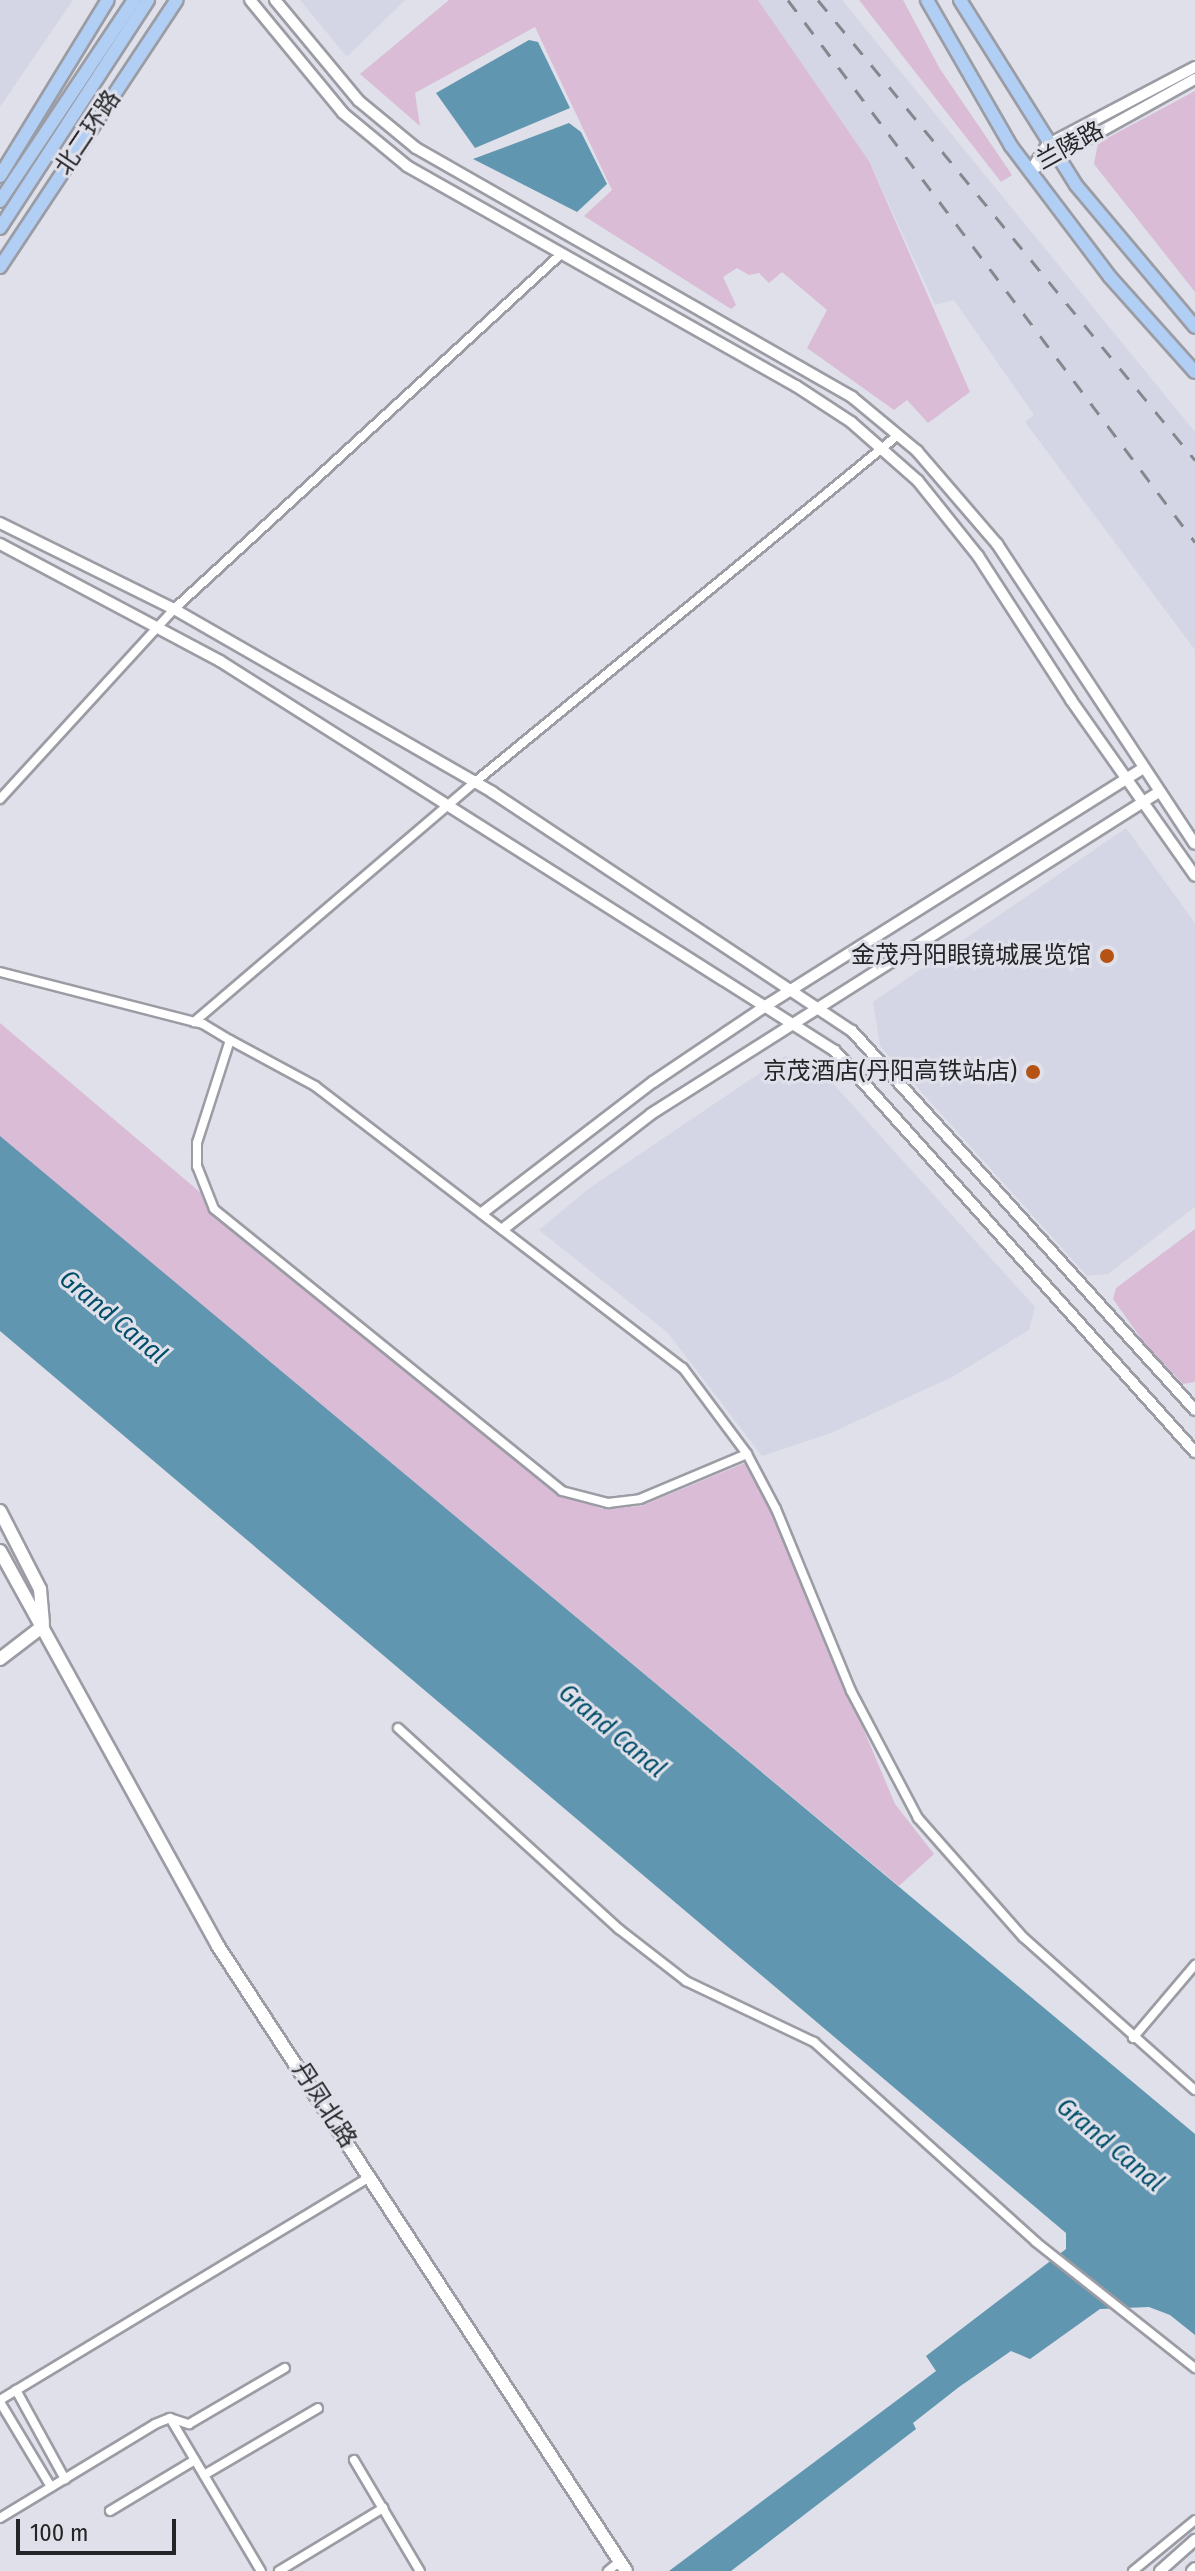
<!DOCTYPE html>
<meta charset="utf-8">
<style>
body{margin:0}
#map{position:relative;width:1195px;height:2571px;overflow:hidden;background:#dfe0e9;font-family:"Fira Sans Condensed","Noto Sans SC",sans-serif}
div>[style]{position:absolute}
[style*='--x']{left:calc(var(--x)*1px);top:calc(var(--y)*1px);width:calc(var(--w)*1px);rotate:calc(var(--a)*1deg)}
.built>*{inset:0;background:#d4d6e6}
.green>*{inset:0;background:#dabcd6}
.water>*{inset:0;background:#6196b0}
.roads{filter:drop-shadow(2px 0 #9b9ca4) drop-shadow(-2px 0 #9b9ca4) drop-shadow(0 2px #9b9ca4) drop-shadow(0 -2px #9b9ca4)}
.minor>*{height:8px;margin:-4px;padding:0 4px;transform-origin:4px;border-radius:4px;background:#fff}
.tertiary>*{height:10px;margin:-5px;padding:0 5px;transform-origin:5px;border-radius:5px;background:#fff}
.secondary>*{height:12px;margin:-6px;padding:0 6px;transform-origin:6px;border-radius:6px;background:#fff}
.primary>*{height:12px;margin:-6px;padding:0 6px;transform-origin:6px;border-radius:6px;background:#b1cef4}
.rail>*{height:3px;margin-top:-1.5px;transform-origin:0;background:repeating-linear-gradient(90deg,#86878d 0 14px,transparent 0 28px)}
.dots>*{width:22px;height:22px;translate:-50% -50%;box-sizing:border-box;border:4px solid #dfe0e9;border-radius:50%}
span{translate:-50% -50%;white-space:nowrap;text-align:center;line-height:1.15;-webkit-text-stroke:6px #dfe0e9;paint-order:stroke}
.street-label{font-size:24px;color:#252528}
.poi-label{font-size:24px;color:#252528}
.right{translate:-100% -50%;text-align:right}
.water-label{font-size:26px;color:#004e69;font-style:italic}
.scale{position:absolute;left:16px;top:2519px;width:160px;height:36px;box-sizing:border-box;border:4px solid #252528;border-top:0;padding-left:10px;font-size:24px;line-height:28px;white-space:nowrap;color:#252528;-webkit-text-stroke:6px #dfe0e9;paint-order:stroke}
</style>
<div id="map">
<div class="built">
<i style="clip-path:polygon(0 0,73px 0,0 107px)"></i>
<i style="clip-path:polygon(300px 0,405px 0,347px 57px)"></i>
<i style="clip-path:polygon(758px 0,842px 0,1195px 432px,1195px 650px,1025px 422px,1034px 415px,954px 300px,935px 305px,869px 161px)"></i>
<i style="clip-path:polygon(1126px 828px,1195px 923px,1195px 1207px,1108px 1274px,1087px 1276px,880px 1046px,873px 1002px)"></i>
<i style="clip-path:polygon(785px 1056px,819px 1068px,1035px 1307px,1029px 1330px,952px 1377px,831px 1433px,762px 1456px,668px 1333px,539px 1230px,588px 1189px)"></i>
</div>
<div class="green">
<i style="clip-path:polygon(449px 0,758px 0,869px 161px,970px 392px,928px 423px,907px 400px,894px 410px,807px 348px,827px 310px,782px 272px,769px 283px,759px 273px,749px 275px,737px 268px,723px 277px,736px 305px,731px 309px,584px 216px,612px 190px,535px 27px,415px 93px,420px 126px,360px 74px)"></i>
<i style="clip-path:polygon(859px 0,903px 0,940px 69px,1012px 175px,1001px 182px)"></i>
<i style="clip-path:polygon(1195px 91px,1195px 292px,1094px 164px,1098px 143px)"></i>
<i style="clip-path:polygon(0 1023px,551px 1489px,602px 1509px,641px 1506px,745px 1463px,772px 1512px,895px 1804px,934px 1854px,899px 1886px,0 1137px)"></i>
<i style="clip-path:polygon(1195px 1229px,1195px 1382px,1183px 1384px,1145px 1344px,1113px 1299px,1116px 1288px)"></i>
</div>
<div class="water">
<i style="clip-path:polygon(529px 40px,538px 42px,570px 108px,475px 148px,436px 93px)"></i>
<i style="clip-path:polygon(569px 123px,581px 132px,607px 184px,577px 212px,473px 159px)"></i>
<i style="clip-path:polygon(0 1136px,1195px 2134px,1195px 2335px,1170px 2315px,1149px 2307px,1100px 2309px,1030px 2359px,1011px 2351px,959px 2387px,913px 2423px,916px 2429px,731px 2571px,669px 2571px,936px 2371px,926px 2356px,1066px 2249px,1066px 2233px,0 1331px)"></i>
</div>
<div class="roads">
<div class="minor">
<i style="--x:0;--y:799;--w:258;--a:-47.5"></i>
<i style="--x:174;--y:609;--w:524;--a:-42.52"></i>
<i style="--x:0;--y:972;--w:210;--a:14.4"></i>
<i style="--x:203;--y:1024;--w:31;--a:31"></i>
<i style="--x:230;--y:1040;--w:108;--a:107.8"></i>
<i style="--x:197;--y:1143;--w:23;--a:90"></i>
<i style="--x:197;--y:1166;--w:46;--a:68.4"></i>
<i style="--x:214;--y:1209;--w:448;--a:39"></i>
<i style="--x:562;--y:1491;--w:48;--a:14.6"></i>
<i style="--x:608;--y:1503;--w:32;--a:-7"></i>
<i style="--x:640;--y:1499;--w:116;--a:-22.8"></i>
<i style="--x:747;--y:1454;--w:62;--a:62.2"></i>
<i style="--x:776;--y:1509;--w:197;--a:67.6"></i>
<i style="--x:851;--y:1691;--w:144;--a:62.2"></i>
<i style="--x:918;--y:1818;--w:159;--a:48.6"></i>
<i style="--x:1023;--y:1937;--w:230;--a:41.7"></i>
<i style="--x:194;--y:1022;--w:370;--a:-40.5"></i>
<i style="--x:475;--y:782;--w:547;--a:-39.36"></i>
<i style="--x:230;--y:1040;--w:97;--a:28.4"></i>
<i style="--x:315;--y:1086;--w:464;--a:37.5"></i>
<i style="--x:683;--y:1368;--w:107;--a:53.3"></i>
<i style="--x:398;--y:1728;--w:299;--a:42.3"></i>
<i style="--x:619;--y:1929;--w:85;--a:37.8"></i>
<i style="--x:686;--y:1981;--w:142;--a:25.5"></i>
<i style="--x:814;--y:2042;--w:299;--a:42"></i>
<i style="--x:1036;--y:2242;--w:203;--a:38.4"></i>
<i style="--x:1133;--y:2038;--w:96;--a:-49.7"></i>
<i style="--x:16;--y:2390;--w:102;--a:61.2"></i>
<i style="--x:0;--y:2400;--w:433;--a:-31.1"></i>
<i style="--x:0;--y:2402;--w:99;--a:59"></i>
<i style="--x:170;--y:2418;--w:178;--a:59.3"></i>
<i style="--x:354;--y:2460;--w:129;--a:59.3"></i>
<i style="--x:204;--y:2475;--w:132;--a:-30.4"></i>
<i style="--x:110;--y:2511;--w:99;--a:-31"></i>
<i style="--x:0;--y:2518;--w:181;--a:-31.2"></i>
<i style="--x:155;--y:2424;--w:16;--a:-22"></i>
<i style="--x:170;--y:2418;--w:20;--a:18"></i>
<i style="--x:189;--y:2424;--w:111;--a:-30.3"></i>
<i style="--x:279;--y:2571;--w:122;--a:-31.2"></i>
<i style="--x:608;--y:2571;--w:16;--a:-40"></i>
<i style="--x:1133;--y:2571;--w:80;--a:-39.4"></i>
</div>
<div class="tertiary">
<i style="--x:250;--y:0;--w:146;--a:50.5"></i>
<i style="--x:343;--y:113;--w:83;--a:39.6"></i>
<i style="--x:407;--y:166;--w:447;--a:29.5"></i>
<i style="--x:796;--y:386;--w:66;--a:33.2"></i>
<i style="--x:851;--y:422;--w:89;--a:41.4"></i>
<i style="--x:918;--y:481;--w:96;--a:51.3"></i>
<i style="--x:978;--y:556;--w:171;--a:57.1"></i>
<i style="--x:1071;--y:700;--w:215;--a:54.8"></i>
<i style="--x:275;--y:0;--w:131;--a:50.3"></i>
<i style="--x:359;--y:101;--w:74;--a:39.5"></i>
<i style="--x:416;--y:148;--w:502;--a:29.73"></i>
<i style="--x:852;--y:397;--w:85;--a:39.7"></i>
<i style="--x:917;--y:451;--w:123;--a:49.3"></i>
<i style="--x:997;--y:544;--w:359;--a:56.6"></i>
<i style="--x:1035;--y:168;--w:183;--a:-29.1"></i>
<i style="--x:1030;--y:172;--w:32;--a:-58"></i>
<i style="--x:1047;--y:145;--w:167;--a:-27.8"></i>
<i style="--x:0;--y:523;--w:194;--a:26.3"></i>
<i style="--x:174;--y:609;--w:367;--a:29.9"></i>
<i style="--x:492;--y:792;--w:432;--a:33.6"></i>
<i style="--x:852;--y:1031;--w:511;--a:47.85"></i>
<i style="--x:0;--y:544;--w:249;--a:28"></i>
<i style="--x:220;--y:661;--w:728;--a:32.38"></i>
<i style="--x:835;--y:1051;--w:539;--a:48.08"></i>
<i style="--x:482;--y:1213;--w:215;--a:-37.5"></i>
<i style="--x:653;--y:1082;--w:138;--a:-34"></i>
<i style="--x:767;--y:1005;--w:444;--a:-32.2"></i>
<i style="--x:503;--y:1229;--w:187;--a:-37.8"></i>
<i style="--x:651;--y:1114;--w:601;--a:-32.37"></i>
<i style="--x:1160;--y:2571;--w:47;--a:-41.5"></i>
<i style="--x:1192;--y:2571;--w:4;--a:-45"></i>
</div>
<div class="secondary">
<i style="--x:0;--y:1511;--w:88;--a:62.9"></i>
<i style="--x:40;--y:1589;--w:34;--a:85"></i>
<i style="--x:0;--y:1551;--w:451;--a:61.1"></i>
<i style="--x:218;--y:1946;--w:746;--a:56.86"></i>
<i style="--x:0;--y:1659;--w:54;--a:-37.5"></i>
</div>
<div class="primary">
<i style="--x:927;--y:0;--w:168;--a:60.1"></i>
<i style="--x:1011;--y:146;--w:164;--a:52.9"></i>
<i style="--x:1110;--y:277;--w:127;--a:48.2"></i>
<i style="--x:960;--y:0;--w:218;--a:57.9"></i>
<i style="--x:1076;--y:185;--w:185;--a:50"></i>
<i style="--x:0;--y:176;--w:206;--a:-58.5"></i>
<i style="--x:0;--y:201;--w:242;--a:-56.3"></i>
<i style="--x:0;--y:228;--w:272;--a:-57"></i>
<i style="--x:0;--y:267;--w:320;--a:-56.5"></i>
</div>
</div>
<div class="rail">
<i style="--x:788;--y:0;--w:678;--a:53.1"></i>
<i style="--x:818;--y:0;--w:595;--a:50.66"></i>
</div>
<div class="dots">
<i style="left:1107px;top:956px;background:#b55315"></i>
<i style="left:1033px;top:1072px;background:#b55315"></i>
</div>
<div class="street-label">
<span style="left:88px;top:133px;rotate:-56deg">北二环路</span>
<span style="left:1070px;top:146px;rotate:-29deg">兰陵路</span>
<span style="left:324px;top:2105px;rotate:57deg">丹凤北路</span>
</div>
<div class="poi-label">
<span class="right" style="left:1091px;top:956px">金茂丹阳眼镜城展览馆</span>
<span class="right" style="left:1017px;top:1072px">京茂酒店(丹阳高铁站店)</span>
</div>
<div class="water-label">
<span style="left:113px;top:1317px;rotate:40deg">Grand Canal</span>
<span style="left:612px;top:1731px;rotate:40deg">Grand Canal</span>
<span style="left:1110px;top:2145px;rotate:40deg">Grand Canal</span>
</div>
<div class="scale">100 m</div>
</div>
